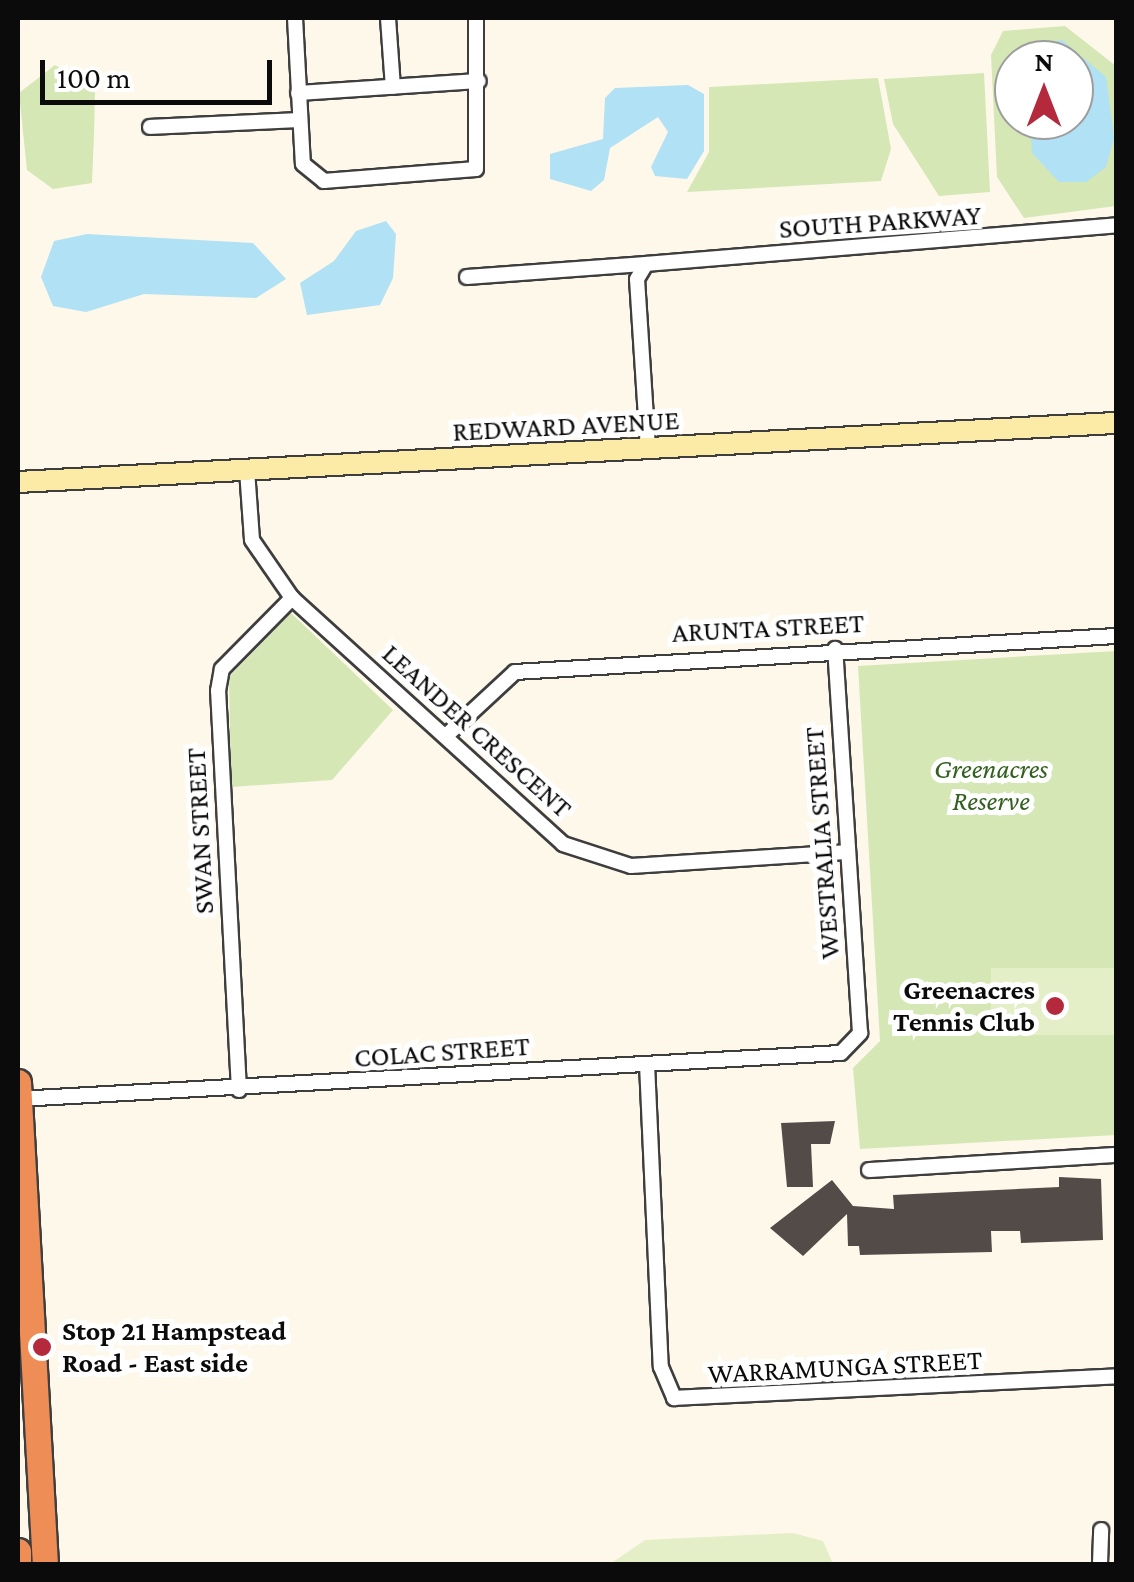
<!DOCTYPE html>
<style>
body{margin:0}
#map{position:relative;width:1134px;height:1582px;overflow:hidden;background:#fef8ea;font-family:"Crimson Pro",serif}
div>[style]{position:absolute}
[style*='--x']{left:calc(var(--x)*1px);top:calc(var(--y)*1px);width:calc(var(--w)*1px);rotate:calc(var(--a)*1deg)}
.green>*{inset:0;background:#d4e7b5}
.pitch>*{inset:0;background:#e4eec7;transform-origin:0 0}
.water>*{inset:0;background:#b0e1f4}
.building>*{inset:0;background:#534b48}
.roads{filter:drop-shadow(2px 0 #3e3e3e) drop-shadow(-2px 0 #3e3e3e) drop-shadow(0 2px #3e3e3e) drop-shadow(0 -2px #3e3e3e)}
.street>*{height:14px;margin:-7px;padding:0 7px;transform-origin:7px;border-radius:7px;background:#fff}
.secondary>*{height:20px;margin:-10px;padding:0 10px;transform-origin:10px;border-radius:10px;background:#fceaa7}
.highway>*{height:25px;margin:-12.5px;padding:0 12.5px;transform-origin:12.5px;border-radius:12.5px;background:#ef8d57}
.dots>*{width:28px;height:28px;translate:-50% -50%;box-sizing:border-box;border:5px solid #fff;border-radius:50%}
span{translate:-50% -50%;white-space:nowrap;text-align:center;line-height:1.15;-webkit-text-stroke:10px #fff;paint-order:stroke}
.street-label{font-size:28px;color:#0b0b0b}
.park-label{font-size:28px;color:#32601e;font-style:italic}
.poi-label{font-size:28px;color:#0b0b0b;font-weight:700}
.right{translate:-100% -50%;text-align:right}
.left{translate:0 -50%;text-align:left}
.frame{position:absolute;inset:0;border:20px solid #0b0b0b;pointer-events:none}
.north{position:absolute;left:994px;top:40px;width:100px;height:100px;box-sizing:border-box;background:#fff;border:2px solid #9d9d9d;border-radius:50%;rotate:0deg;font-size:28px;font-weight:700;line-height:40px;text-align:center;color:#0b0b0b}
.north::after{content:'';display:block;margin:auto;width:35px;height:45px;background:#b5293d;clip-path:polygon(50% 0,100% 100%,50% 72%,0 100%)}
.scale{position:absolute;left:40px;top:60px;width:232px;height:45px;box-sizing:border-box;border:5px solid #0b0b0b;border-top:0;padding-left:12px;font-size:30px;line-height:35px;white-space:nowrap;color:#0b0b0b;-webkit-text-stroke:8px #fff;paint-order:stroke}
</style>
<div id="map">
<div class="green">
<i style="clip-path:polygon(evenodd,1065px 26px,1116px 66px,1116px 206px,1024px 218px,997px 177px,991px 55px,1003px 31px,1065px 26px,1014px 60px,1074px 60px,1074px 120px,1014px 120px,1014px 60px)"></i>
<i style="clip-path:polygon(55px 65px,95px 91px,94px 135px,92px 183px,53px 189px,27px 170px,19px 93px)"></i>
<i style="clip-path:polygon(984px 73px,990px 192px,939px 196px,893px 124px,884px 79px)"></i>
<i style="clip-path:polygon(878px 78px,891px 149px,881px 181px,687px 192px,709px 152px,709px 87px)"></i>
<i style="clip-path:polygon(291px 613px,393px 710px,332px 780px,231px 787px,229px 677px)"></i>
<i style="clip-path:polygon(1116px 651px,1116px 1135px,860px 1149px,853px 1068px,880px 1041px,858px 666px)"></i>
</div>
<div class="pitch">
<i style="left:1116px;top:968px;width:67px;height:125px;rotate:90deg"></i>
<i style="clip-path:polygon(793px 1533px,823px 1541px,833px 1564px,610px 1564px,645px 1540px)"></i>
</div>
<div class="water">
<i style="clip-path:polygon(1062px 40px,1106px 77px,1114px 138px,1106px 167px,1086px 182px,1059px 182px,1032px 153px,1030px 120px,1074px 120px,1074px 60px,1023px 60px,1017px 49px)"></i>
<i style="clip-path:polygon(688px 85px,704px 94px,704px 151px,687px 179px,655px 176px,651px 167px,668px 132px,658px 117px,610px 148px,604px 180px,591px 191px,550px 179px,550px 154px,603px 139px,605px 98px,615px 88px)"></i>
<i style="clip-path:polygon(386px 221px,396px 234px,393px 278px,380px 305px,307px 315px,300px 283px,334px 261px,356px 231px)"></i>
<i style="clip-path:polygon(87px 234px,253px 243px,286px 279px,256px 298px,144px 294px,86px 312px,53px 306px,41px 277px,54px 241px)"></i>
</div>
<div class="building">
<i style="clip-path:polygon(835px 1121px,830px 1144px,811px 1144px,813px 1187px,787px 1187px,781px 1123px)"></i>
<i style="clip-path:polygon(1059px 1177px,1101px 1179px,1103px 1240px,1021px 1243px,1020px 1231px,991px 1231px,992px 1252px,860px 1255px,859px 1246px,848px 1246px,847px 1214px,803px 1256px,770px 1228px,832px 1180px,853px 1206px,894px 1209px,893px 1195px,1059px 1187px)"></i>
</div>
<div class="roads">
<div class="street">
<i style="--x:295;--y:18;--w:146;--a:86.9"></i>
<i style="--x:303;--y:164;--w:27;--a:39"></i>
<i style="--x:324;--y:181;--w:152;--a:-4.5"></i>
<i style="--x:476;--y:169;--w:151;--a:-90"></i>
<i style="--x:388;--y:18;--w:69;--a:85.9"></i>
<i style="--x:298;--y:93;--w:181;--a:-3.8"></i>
<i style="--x:150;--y:127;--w:148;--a:-2.7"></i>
<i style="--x:467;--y:277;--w:179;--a:-4.2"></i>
<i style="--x:648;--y:449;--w:170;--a:-93.7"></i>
<i style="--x:637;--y:279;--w:17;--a:-59"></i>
<i style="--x:646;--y:264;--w:472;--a:-4.7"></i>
<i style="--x:247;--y:470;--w:70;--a:85.9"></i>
<i style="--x:252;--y:540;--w:70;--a:55.4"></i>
<i style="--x:292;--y:598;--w:366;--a:42.2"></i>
<i style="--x:563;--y:844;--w:71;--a:17.9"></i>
<i style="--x:631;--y:866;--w:215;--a:-3.7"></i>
<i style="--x:448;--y:734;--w:91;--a:-42.8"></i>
<i style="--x:515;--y:672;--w:602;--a:-3.43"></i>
<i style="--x:647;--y:1064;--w:303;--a:87.4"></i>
<i style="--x:661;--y:1367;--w:34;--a:67"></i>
<i style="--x:674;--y:1398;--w:443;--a:-2.8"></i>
<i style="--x:239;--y:1090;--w:400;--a:-93"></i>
<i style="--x:218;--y:691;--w:22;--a:-80"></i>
<i style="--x:222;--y:669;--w:100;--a:-45.4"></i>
<i style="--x:18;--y:1099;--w:824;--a:-3.2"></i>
<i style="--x:841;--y:1053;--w:28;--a:-46"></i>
<i style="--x:860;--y:1033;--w:385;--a:-93.7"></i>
<i style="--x:869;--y:1170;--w:247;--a:-3.5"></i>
<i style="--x:1100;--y:1564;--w:34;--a:-88"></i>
</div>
<div class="secondary">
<i style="--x:18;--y:482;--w:1100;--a:-3.08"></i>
</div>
<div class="highway">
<i style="--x:18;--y:1082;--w:483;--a:86.8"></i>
<i style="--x:18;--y:1551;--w:13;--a:90"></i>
</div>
</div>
<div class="dots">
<i style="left:1055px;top:1006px;background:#b5293d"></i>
<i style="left:42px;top:1347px;background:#b5293d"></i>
</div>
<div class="street-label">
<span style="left:880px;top:222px;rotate:-4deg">SOUTH PARKWAY</span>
<span style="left:566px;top:426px;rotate:-3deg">REDWARD AVENUE</span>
<span style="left:768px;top:628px;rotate:-3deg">ARUNTA STREET</span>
<span style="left:477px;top:731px;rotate:42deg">LEANDER CRESCENT</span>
<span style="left:200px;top:831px;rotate:-93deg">SWAN STREET</span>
<span style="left:822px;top:843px;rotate:-94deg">WESTRALIA STREET</span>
<span style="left:442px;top:1052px;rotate:-4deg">COLAC STREET</span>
<span style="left:845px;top:1367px;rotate:-3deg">WARRAMUNGA STREET</span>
</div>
<div class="park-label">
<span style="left:991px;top:785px">Greenacres<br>Reserve</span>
</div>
<div class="poi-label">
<span class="right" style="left:1035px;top:1006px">Greenacres<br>Tennis Club</span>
<span class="left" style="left:62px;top:1347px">Stop 21 Hampstead<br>Road - East side</span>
</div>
<div class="frame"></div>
<div class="north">N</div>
<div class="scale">100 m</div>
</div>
